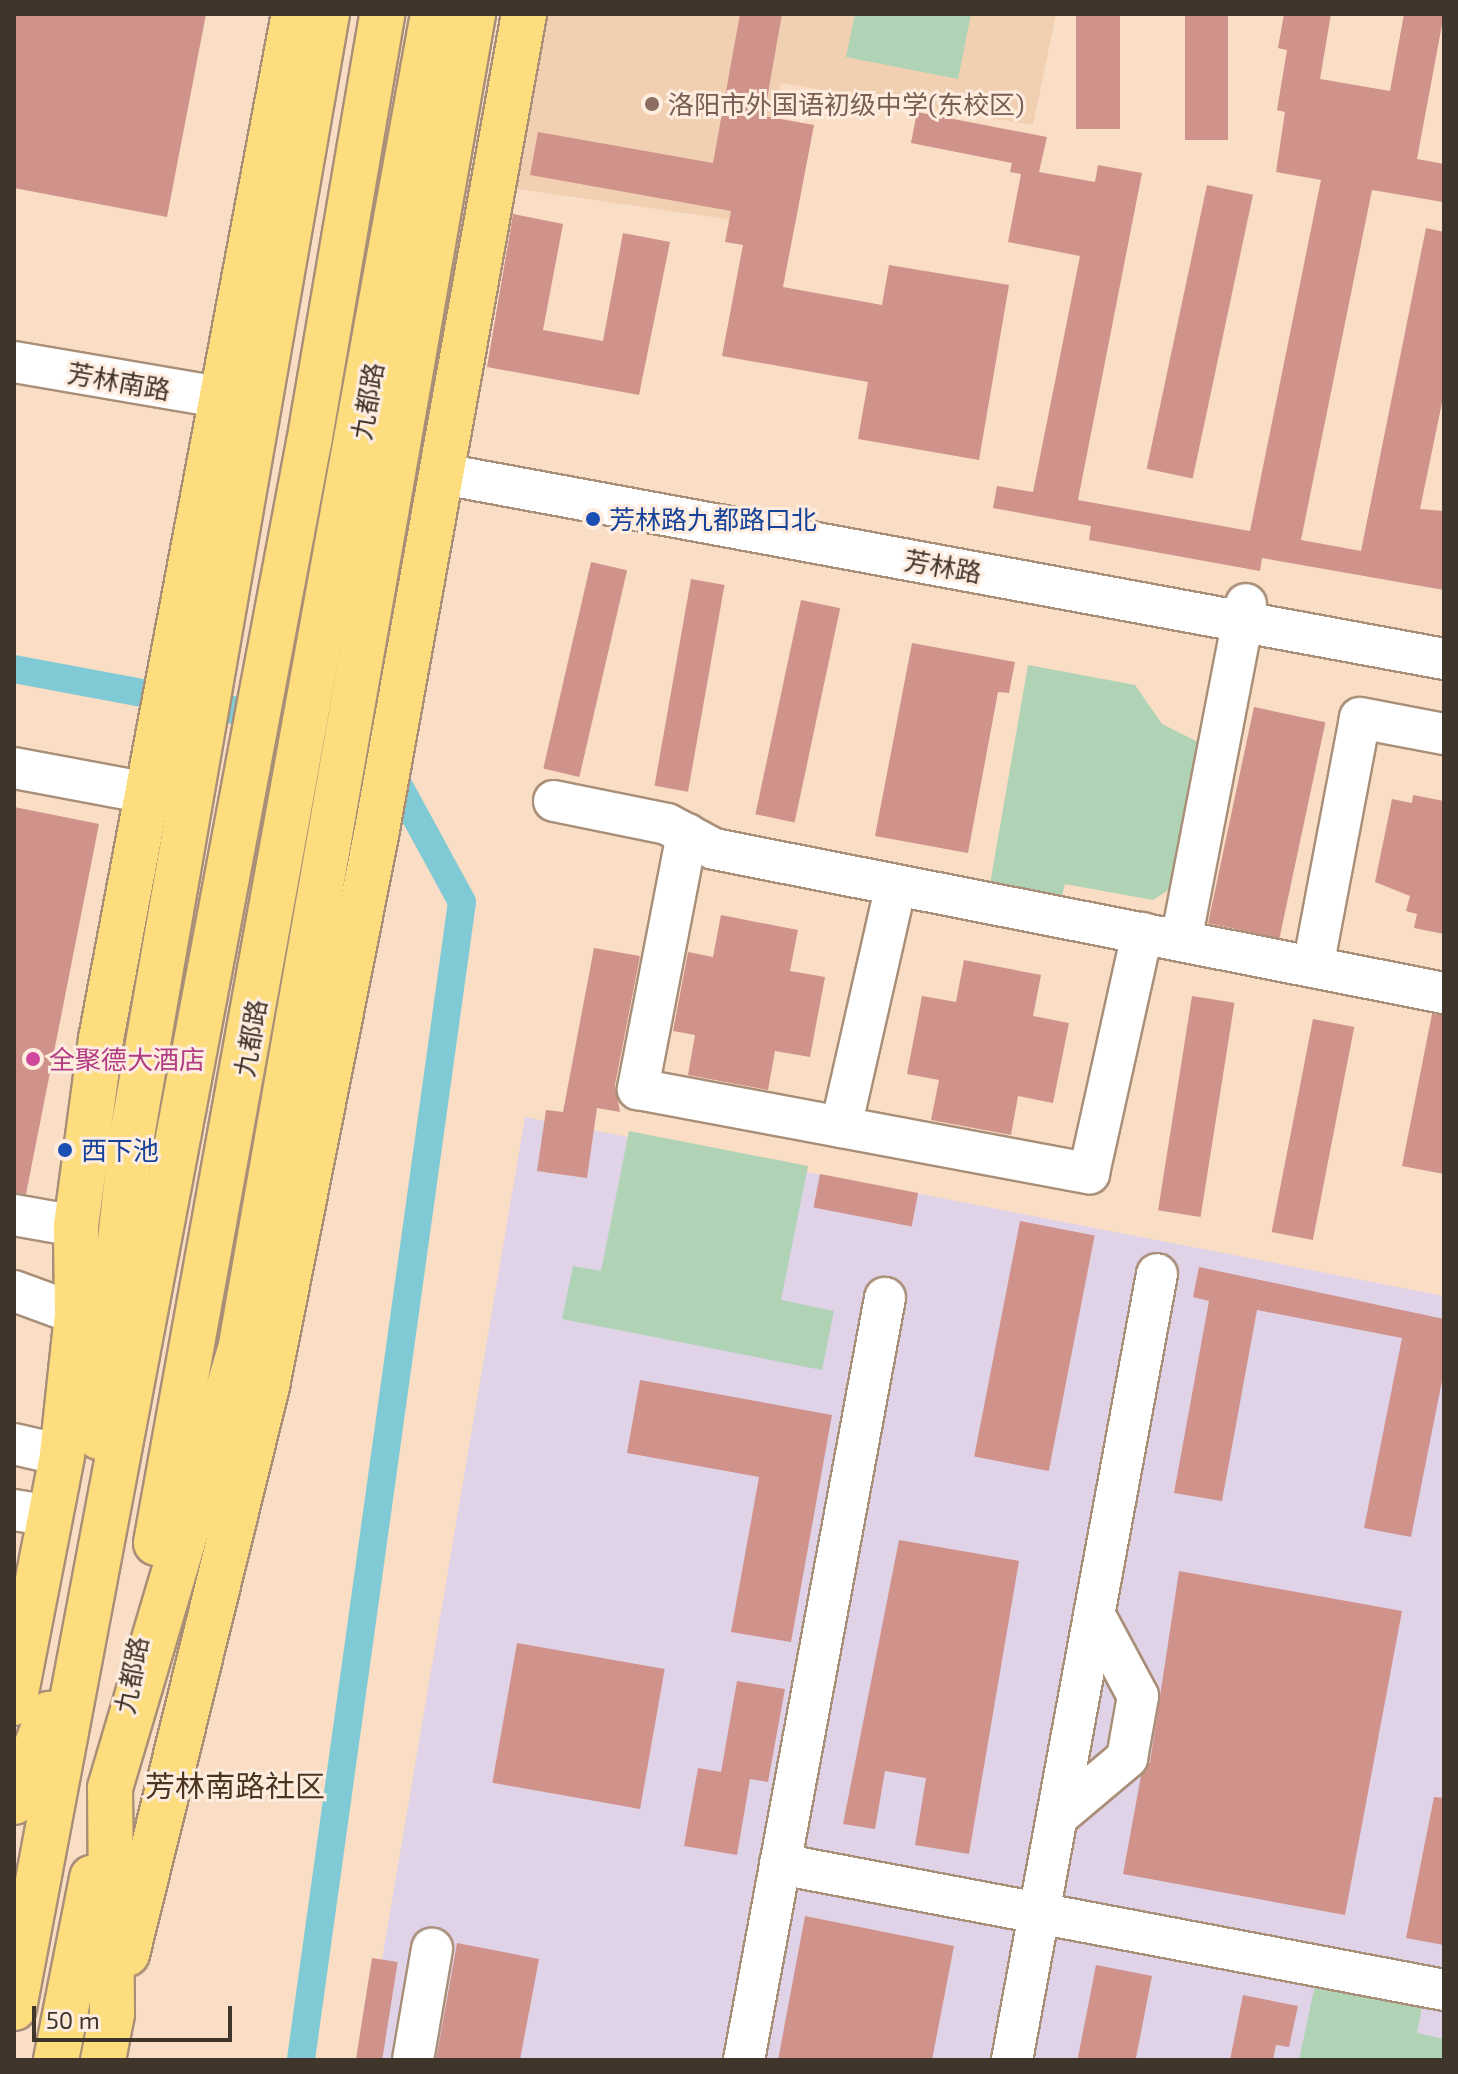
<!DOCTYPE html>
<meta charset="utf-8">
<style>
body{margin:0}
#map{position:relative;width:1458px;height:2074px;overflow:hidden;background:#f9ddc4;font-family:"Exo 2","Noto Sans SC",sans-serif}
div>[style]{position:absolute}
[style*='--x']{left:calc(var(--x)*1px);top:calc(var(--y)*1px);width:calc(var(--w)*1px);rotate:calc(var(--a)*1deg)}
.commercial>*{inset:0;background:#e0d3e7}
.built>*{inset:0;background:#f1d0b2}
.green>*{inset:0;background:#b0d2b5}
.canal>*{height:28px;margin:-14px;padding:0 14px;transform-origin:14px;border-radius:14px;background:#80cad6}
.building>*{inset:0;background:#d0938b;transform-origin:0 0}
.roads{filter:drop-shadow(2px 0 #a98e78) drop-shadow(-2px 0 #a98e78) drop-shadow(0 2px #a98e78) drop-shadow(0 -2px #a98e78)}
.minor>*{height:40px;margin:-20px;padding:0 20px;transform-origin:20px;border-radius:20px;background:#fff}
.major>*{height:44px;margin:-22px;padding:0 22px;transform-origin:22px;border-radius:22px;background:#fddd7d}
.dots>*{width:22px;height:22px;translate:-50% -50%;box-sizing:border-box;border:4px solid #feecde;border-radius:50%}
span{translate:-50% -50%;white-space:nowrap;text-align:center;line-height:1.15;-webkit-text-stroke:6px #feecde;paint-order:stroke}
.education-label{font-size:26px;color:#785e54}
.left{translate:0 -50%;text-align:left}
.street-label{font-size:26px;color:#40352b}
.transit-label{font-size:26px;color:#164399}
.hotel-label{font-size:26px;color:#b23c85}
.quarter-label{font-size:30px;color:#4b3520}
.frame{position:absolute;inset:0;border:16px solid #40352b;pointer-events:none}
.scale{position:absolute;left:32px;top:2006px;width:200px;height:36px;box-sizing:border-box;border:4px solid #40352b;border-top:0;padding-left:10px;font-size:24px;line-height:28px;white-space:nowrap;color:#40352b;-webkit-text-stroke:6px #feecde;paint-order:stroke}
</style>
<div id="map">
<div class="commercial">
<i style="clip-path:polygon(525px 1117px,1444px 1296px,1444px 2060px,365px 2060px)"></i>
</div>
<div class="built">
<i style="clip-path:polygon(544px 14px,1056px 14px,1033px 125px,781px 83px,754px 223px,511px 188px)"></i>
</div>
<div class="green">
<i style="clip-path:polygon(855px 14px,971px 14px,958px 79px,846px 57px)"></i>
<i style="clip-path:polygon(1028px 665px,1135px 685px,1162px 724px,1202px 744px,1179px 883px,1153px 900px,1065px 884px,1061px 900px,990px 884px)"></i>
<i style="clip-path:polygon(629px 1131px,808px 1166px,781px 1300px,834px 1311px,822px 1370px,562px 1319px,573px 1266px,601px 1271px)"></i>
<i style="clip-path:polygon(1316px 1980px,1423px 2002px,1417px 2033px,1444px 2039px,1444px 2060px,1299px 2060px)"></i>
</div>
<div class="canal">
<i style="--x:14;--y:669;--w:309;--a:10.6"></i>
<i style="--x:318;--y:726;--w:93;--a:34.5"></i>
<i style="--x:395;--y:779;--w:140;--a:61.4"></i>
<i style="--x:462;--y:902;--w:1169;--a:97.92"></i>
</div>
<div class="building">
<i style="clip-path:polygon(14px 14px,206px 14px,167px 217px,14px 188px)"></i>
<i style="clip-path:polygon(740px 14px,782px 14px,764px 116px,814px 125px,783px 287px,882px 305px,889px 265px,1009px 285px,979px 460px,858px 439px,868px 382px,722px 356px,743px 245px,725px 242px,731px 211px,530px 175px,538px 132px,713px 163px)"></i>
<i style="left:1076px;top:14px;width:44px;height:115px"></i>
<i style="left:1185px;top:14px;width:43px;height:126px"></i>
<i style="clip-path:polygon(1284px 14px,1331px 14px,1320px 79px,1390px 91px,1404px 14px,1444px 14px,1417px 159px,1444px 164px,1443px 202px,1372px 190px,1301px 540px,1361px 551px,1426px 228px,1444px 232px,1444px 393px,1420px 509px,1444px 511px,1444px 590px,1262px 558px,1260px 571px,1089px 540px,1091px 526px,993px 508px,997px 486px,1033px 492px,1080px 256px,1008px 242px,1021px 174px,1010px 172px,1012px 163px,911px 143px,917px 112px,1047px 137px,1039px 172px,1095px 182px,1098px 165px,1142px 173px,1078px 500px,1250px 531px,1321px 180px,1276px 172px,1285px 112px,1277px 110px,1287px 50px,1278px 48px)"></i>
<i style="left:1207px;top:185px;width:47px;height:290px;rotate:12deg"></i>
<i style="clip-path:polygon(513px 214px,563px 224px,543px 330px,603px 341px,623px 233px,670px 242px,639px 395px,487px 367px)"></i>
<i style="left:591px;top:562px;width:37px;height:212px;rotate:13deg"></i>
<i style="left:691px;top:579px;width:34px;height:210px;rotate:10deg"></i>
<i style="left:801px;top:600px;width:40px;height:219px;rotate:12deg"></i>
<i style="clip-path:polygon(912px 643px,1015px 662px,1009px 693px,998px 692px,968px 853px,875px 836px)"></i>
<i style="left:1254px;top:707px;width:73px;height:221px;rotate:12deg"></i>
<i style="clip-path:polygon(1413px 795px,1444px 801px,1444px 934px,1414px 928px,1417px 914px,1406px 911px,1410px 896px,1375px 882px,1392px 799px,1412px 803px)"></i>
<i style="clip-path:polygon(14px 807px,99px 824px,26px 1194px,14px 1193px)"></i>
<i style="clip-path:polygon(721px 915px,798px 930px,790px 971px,825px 977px,810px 1057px,775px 1051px,768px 1090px,688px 1075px,695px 1035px,673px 1031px,688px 952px,713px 957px)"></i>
<i style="clip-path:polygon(594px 948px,640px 956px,615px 1085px,620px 1112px,597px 1108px,587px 1178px,537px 1171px,546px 1110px,563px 1112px)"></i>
<i style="clip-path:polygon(964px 960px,1041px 975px,1033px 1016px,1069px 1023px,1053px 1103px,1018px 1096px,1011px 1135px,931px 1120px,939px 1080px,907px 1074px,922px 996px,956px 1002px)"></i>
<i style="left:1192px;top:996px;width:43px;height:217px;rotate:9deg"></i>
<i style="clip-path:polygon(1432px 1014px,1444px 1015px,1444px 1174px,1402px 1166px)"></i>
<i style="left:1313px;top:1019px;width:42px;height:217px;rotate:11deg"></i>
<i style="left:820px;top:1174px;width:100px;height:34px;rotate:11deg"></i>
<i style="left:1020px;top:1221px;width:76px;height:240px;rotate:11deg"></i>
<i style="clip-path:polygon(1199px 1267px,1444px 1319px,1444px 1371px,1411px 1537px,1364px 1528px,1402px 1338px,1257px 1310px,1222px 1501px,1174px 1493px,1209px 1301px,1193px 1297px)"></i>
<i style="clip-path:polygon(640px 1380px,832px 1415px,791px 1642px,731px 1632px,759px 1477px,627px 1453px)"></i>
<i style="clip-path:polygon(899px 1540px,1019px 1561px,969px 1854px,915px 1845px,926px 1778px,885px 1771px,875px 1829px,843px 1824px)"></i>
<i style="clip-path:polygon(1179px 1571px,1402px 1611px,1345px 1915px,1123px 1874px,1141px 1776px,1150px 1762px)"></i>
<i style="left:517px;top:1643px;width:150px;height:142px;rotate:10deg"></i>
<i style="clip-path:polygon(737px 1681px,785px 1689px,768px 1782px,750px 1779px,737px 1855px,684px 1846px,698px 1768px,721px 1772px)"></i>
<i style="clip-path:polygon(1434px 1797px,1444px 1798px,1444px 1945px,1406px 1938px)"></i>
<i style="clip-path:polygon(805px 1916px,954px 1946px,932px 2060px,778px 2060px)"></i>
<i style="clip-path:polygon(457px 1943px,539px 1959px,520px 2060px,436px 2060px)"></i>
<i style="left:372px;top:1958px;width:26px;height:103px;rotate:9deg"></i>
<i style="left:1096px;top:1965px;width:57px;height:97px;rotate:11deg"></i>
<i style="clip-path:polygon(1243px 1995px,1298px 2006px,1289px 2047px,1276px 2045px,1273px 2060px,1230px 2060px)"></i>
</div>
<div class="roads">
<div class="minor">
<i style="--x:14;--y:362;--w:213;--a:9.7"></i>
<i style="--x:443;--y:474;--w:1018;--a:10.47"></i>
<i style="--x:14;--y:768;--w:135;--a:10.6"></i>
<i style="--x:554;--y:801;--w:115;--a:11.5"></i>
<i style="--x:667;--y:824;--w:53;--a:28"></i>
<i style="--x:714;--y:849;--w:744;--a:11.16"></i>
<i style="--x:687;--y:834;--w:260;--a:100.9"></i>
<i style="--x:638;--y:1089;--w:459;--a:10.6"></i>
<i style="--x:1089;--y:1173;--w:246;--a:-77.5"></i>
<i style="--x:1181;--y:941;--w:343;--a:-79.1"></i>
<i style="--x:1313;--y:967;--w:253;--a:-79.3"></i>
<i style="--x:1360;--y:718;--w:86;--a:10.8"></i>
<i style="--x:841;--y:1127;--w:248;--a:-77.2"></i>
<i style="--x:14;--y:1215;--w:63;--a:10.1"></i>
<i style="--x:14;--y:1291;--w:96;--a:20.1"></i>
<i style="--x:14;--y:1444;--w:49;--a:12.9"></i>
<i style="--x:14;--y:1510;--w:36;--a:9"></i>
<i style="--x:1057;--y:1817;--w:92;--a:-40.1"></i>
<i style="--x:1127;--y:1758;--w:63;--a:-79.9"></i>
<i style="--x:1138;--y:1696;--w:93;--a:-118.2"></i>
<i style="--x:780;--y:1864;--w:676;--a:10.74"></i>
<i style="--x:413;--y:2060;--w:113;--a:-80.3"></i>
<i style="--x:744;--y:2060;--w:775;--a:-79.52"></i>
<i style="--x:1012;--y:2060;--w:799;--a:-79.55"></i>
</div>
<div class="major">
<i style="--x:99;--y:1437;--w:292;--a:-83.9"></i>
<i style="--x:130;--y:1147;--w:1150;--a:-80.14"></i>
<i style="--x:156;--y:1543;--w:1554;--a:-79.73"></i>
<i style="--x:14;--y:1703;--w:253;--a:-79"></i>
<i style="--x:62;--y:1455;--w:142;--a:-83.9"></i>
<i style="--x:77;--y:1314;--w:88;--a:-90.7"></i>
<i style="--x:76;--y:1226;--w:189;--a:-82.4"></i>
<i style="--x:101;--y:1039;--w:1043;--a:-79.34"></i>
<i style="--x:14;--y:1802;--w:95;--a:-68.3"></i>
<i style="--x:127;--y:1954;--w:585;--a:-76.15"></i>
<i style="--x:267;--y:1386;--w:562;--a:-78.81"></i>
<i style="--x:376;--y:835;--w:834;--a:-79.78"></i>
<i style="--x:14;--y:2008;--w:1593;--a:-79.33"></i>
<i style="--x:309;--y:443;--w:435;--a:-80.3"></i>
<i style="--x:56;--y:2060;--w:186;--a:-78.8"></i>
<i style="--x:103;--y:2060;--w:47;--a:-78.9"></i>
<i style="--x:112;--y:2014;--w:226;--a:-90.5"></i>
<i style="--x:110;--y:1788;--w:462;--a:-73.5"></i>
<i style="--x:241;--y:1345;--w:1351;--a:-80.11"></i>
</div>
</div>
<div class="dots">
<i style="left:652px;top:104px;background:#8d6e63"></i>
<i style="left:593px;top:519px;background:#1a4fb4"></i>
<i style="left:33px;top:1059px;background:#d1479c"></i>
<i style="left:65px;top:1150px;background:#1a4fb4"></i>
</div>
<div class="education-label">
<span class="left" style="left:668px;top:104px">洛阳市外国语初级中学(东校区)</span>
</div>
<div class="street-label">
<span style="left:119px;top:381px;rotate:10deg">芳林南路</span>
<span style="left:367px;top:401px;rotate:-80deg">九都路</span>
<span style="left:943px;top:566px;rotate:10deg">芳林路</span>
<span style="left:250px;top:1038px;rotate:-80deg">九都路</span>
<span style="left:131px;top:1675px;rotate:-79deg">九都路</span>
</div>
<div class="transit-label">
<span class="left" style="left:609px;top:519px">芳林路九都路口北</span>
<span class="left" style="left:81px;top:1150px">西下池</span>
</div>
<div class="hotel-label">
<span class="left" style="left:49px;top:1059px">全聚德大酒店</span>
</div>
<div class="quarter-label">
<span style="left:235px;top:1785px">芳林南路社区</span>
</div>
<div class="frame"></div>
<div class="scale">50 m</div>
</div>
